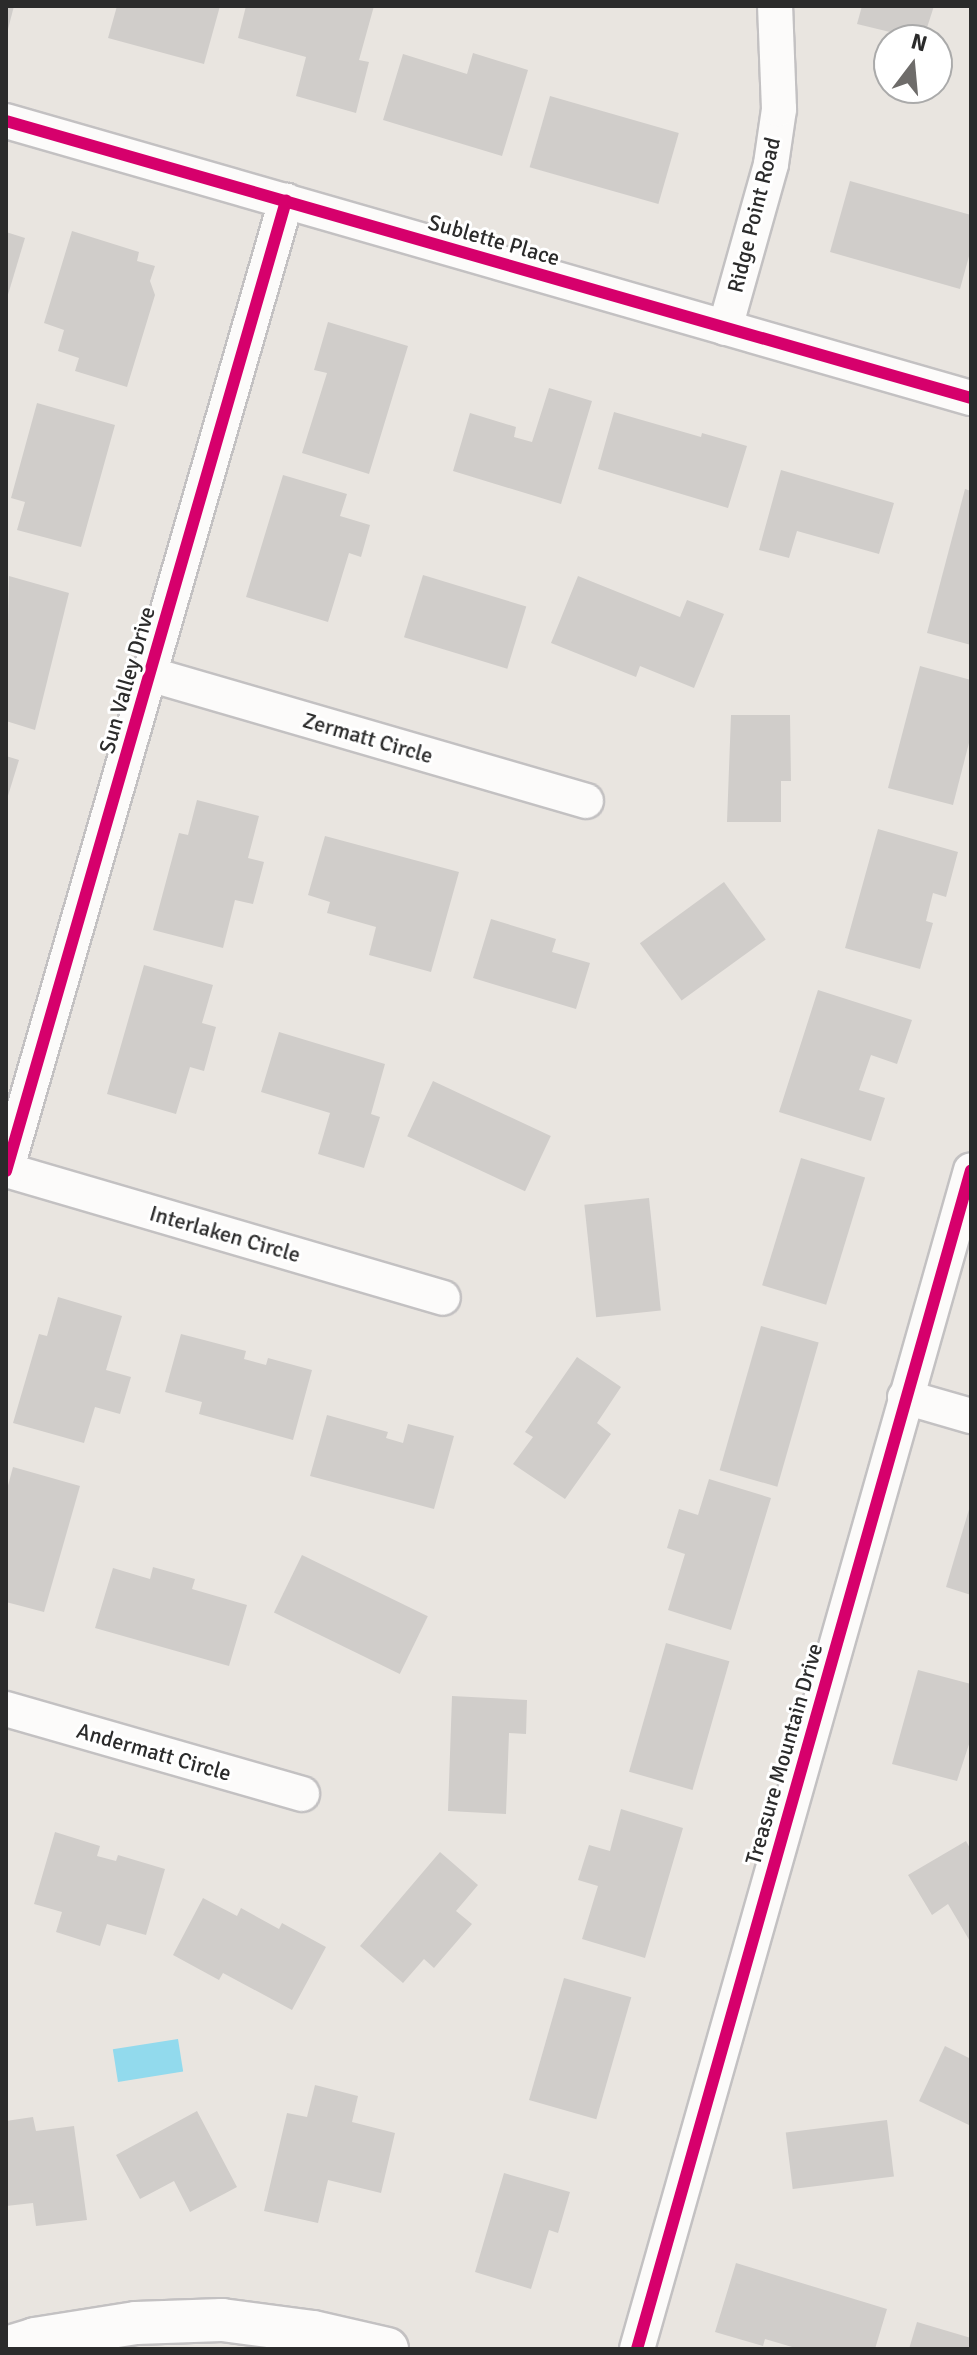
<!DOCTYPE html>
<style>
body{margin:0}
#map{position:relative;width:977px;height:2355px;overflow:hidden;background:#e9e5e0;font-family:Signika,sans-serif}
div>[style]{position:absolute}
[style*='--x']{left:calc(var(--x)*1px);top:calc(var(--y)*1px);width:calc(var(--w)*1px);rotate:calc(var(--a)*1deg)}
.water>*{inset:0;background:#92daed;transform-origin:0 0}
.building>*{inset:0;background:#d0cdca;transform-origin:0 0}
.roads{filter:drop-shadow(2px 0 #c3c1c2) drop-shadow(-2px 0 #c3c1c2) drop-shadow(0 2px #c3c1c2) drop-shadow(0 -2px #c3c1c2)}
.minor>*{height:34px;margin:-17px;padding:0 17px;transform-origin:17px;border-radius:17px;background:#fcfbfa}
.tertiary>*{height:42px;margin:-21px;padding:0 21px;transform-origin:21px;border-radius:21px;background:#fcfbfa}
.cycleway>*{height:12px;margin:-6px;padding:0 6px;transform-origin:6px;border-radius:6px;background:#d6006c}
span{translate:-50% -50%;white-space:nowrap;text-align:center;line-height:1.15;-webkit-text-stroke:6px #fff;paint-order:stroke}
.street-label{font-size:22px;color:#2b2b2b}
.frame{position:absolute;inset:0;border:8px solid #2b2b2b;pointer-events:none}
.north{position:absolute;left:873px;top:24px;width:80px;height:80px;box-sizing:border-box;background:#fff;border:2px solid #aaa;border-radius:50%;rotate:16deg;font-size:22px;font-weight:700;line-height:32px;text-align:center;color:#2b2b2b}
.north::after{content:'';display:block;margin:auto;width:28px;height:36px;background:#6e6c6a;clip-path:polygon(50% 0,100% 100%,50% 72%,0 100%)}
</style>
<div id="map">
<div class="water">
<i style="left:178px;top:2039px;width:33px;height:66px;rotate:81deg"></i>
</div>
<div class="building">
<i style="clip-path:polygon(6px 6px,14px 6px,7px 33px,6px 33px)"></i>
<i style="clip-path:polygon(117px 6px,220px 6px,204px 64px,108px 38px)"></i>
<i style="clip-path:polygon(246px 6px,374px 6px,359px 60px,369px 62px,356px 113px,296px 96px,306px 57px,238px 38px)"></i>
<i style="clip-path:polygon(862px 6px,934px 6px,923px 40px,857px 24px)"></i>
<i style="clip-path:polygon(473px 53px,528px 70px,502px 156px,383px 120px,403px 54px,467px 74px)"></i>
<i style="left:550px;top:96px;width:134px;height:74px;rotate:16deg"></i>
<i style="clip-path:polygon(850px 181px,971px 215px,971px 249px,960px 289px,830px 252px)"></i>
<i style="clip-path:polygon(72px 231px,139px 252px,137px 261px,155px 266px,150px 281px,155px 295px,127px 387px,75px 371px,79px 358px,58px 351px,64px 330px,44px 323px)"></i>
<i style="clip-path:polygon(6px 232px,25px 238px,7px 298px,6px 298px)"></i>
<i style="clip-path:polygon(328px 322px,408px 346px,369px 474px,302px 453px,327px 373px,314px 370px)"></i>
<i style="clip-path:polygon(549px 388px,592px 401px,561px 504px,453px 471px,470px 413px,516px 427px,514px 437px,532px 442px)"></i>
<i style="clip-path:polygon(37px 403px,115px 425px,81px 547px,17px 530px,25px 502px,11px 498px)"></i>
<i style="clip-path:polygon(614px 412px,701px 437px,702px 433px,747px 446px,728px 508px,598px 469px)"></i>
<i style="clip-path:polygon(781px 470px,894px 503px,879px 554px,797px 531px,789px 558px,759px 550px)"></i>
<i style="clip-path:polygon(283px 475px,347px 494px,340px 516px,370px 525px,361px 557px,349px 553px,328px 622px,246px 597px)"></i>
<i style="clip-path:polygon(965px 489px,971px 491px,971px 645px,927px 633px)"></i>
<i style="left:423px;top:575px;width:108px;height:65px;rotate:17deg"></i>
<i style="clip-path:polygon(9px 576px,69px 593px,35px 730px,6px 721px)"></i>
<i style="clip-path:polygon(578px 576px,680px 617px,687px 600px,724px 614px,694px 688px,640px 666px,636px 677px,551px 643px)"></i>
<i style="clip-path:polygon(920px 666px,971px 680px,971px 735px,953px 805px,888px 788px)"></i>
<i style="clip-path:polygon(731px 715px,790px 715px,791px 781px,781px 781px,781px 822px,727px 822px)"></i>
<i style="clip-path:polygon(6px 756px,19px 760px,7px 799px,6px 799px)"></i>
<i style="clip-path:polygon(197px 800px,259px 816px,248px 858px,264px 862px,253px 904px,235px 900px,223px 948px,153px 930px,179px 833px,188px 835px)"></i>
<i style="clip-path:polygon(878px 829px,958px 852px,946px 897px,933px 893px,926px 921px,933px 923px,920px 969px,845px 948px)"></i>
<i style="clip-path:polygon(325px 836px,459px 872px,431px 972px,369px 955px,376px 927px,327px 913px,330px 902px,308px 895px)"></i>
<i style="left:724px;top:882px;width:71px;height:104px;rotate:54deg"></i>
<i style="clip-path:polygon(491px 919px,556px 939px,552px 952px,590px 963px,576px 1009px,473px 978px)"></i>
<i style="clip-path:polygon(144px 965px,213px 985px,202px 1023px,216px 1027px,204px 1071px,190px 1067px,176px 1114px,107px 1094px)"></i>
<i style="clip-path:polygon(818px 990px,912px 1020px,897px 1064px,871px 1055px,859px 1090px,885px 1098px,871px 1141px,779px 1112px)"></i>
<i style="clip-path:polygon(279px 1032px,385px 1064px,371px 1114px,380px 1117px,364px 1168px,318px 1154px,330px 1113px,261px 1092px)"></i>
<i style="left:433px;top:1081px;width:130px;height:61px;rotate:25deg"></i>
<i style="left:801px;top:1158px;width:67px;height:133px;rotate:17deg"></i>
<i style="left:649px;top:1198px;width:113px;height:65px;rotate:84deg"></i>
<i style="clip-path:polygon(58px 1297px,122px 1316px,106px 1370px,131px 1377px,120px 1414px,95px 1407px,84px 1443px,13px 1423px,39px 1334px,47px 1336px)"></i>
<i style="left:761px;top:1326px;width:60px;height:150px;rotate:16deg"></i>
<i style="clip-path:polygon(181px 1334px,246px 1351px,244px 1359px,266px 1365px,268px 1358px,312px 1370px,293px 1440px,199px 1414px,202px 1402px,165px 1392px)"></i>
<i style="clip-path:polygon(577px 1357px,621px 1387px,597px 1423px,611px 1434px,565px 1499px,513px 1464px,533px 1437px,525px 1432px)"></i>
<i style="clip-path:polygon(327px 1415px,388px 1432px,386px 1438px,403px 1443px,408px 1424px,454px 1436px,434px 1509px,310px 1476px)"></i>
<i style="clip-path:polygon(13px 1467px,80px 1486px,44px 1612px,6px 1602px,6px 1493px)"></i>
<i style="clip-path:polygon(709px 1479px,771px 1498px,731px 1630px,668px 1610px,685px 1554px,667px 1548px,679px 1509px,698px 1515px)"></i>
<i style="clip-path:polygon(970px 1506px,971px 1506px,971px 1595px,946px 1587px)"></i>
<i style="left:302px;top:1555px;width:140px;height:64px;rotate:26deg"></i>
<i style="clip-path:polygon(153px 1567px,195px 1579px,192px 1589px,247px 1605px,229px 1666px,95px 1628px,113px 1568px,150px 1579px)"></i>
<i style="left:666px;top:1643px;width:66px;height:134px;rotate:16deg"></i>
<i style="clip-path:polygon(918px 1670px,971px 1684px,971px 1738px,957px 1781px,892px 1764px)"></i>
<i style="clip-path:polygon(452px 1696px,527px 1700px,526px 1734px,509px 1733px,506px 1814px,448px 1811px)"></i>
<i style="clip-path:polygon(621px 1809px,683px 1828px,645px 1958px,582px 1939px,598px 1886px,578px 1880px,589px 1845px,610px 1851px)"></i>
<i style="clip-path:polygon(55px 1832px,100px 1846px,97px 1856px,116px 1861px,118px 1855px,165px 1869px,146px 1935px,107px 1924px,100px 1946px,56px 1932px,62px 1912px,34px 1904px)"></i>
<i style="clip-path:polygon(966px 1841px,971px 1850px,971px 1943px,948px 1904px,932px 1915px,908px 1875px)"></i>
<i style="clip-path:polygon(440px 1852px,478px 1885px,456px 1911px,472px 1924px,434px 1968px,424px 1959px,403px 1983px,360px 1946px)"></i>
<i style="clip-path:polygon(203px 1898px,237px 1916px,241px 1908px,279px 1929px,282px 1923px,326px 1947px,292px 2010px,223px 1973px,219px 1980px,173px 1955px)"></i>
<i style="left:564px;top:1978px;width:70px;height:127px;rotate:16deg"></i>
<i style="clip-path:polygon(945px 2046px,971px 2059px,971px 2126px,919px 2101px)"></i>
<i style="clip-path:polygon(315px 2085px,358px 2096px,352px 2122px,395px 2133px,381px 2193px,328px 2180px,318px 2223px,264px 2211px,287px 2113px,307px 2117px)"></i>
<i style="clip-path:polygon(197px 2111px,237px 2187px,190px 2212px,174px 2181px,140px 2199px,116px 2155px)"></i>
<i style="clip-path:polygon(33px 2117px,36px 2131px,74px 2126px,87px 2220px,36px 2226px,33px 2203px,6px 2206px,6px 2121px)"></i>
<i style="left:887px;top:2120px;width:57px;height:102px;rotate:83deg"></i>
<i style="clip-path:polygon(504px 2173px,570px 2192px,558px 2233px,549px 2230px,531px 2289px,475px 2272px)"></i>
<i style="clip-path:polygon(736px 2263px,887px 2309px,875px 2349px,799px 2349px,765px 2339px,763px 2346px,715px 2332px)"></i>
<i style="clip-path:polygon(917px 2322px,971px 2338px,971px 2349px,909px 2349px)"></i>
</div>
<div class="roads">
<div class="minor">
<i style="--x:6;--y:121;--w:1004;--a:16.02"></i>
<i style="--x:725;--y:328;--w:170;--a:-74.3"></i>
<i style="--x:771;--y:164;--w:56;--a:-81.7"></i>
<i style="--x:779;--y:109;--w:103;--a:-92.2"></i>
<i style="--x:149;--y:674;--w:455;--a:16.2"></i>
<i style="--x:6;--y:1170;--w:455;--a:16.3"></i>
<i style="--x:6;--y:1171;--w:1010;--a:-73.9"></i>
<i style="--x:905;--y:1397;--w:69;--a:16.1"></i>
<i style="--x:6;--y:1709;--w:308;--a:16"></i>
<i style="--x:637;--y:2349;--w:1225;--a:-74.18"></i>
</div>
<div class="tertiary">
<i style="--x:6;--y:2348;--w:30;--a:-17"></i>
<i style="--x:35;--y:2339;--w:102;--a:-9"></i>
<i style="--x:136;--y:2323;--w:86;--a:-2"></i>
<i style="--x:222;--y:2320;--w:92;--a:7.5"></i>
<i style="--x:313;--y:2332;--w:76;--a:12.9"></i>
</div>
</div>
<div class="cycleway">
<i style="--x:6;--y:121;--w:1004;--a:16.02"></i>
<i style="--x:6;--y:1171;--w:1010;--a:-73.9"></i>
<i style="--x:637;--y:2349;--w:1225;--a:-74.18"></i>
</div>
<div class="street-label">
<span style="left:754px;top:215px;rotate:-76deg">Ridge Point Road</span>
<span style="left:494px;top:240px;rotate:16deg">Sublette Place</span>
<span style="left:127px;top:680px;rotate:-74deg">Sun Valley Drive</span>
<span style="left:368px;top:738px;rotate:16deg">Zermatt Circle</span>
<span style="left:225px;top:1234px;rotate:16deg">Interlaken Circle</span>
<span style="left:154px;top:1752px;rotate:16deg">Andermatt Circle</span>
<span style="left:784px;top:1754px;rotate:-74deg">Treasure Mountain Drive</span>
</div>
<div class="frame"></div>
<div class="north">N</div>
</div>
